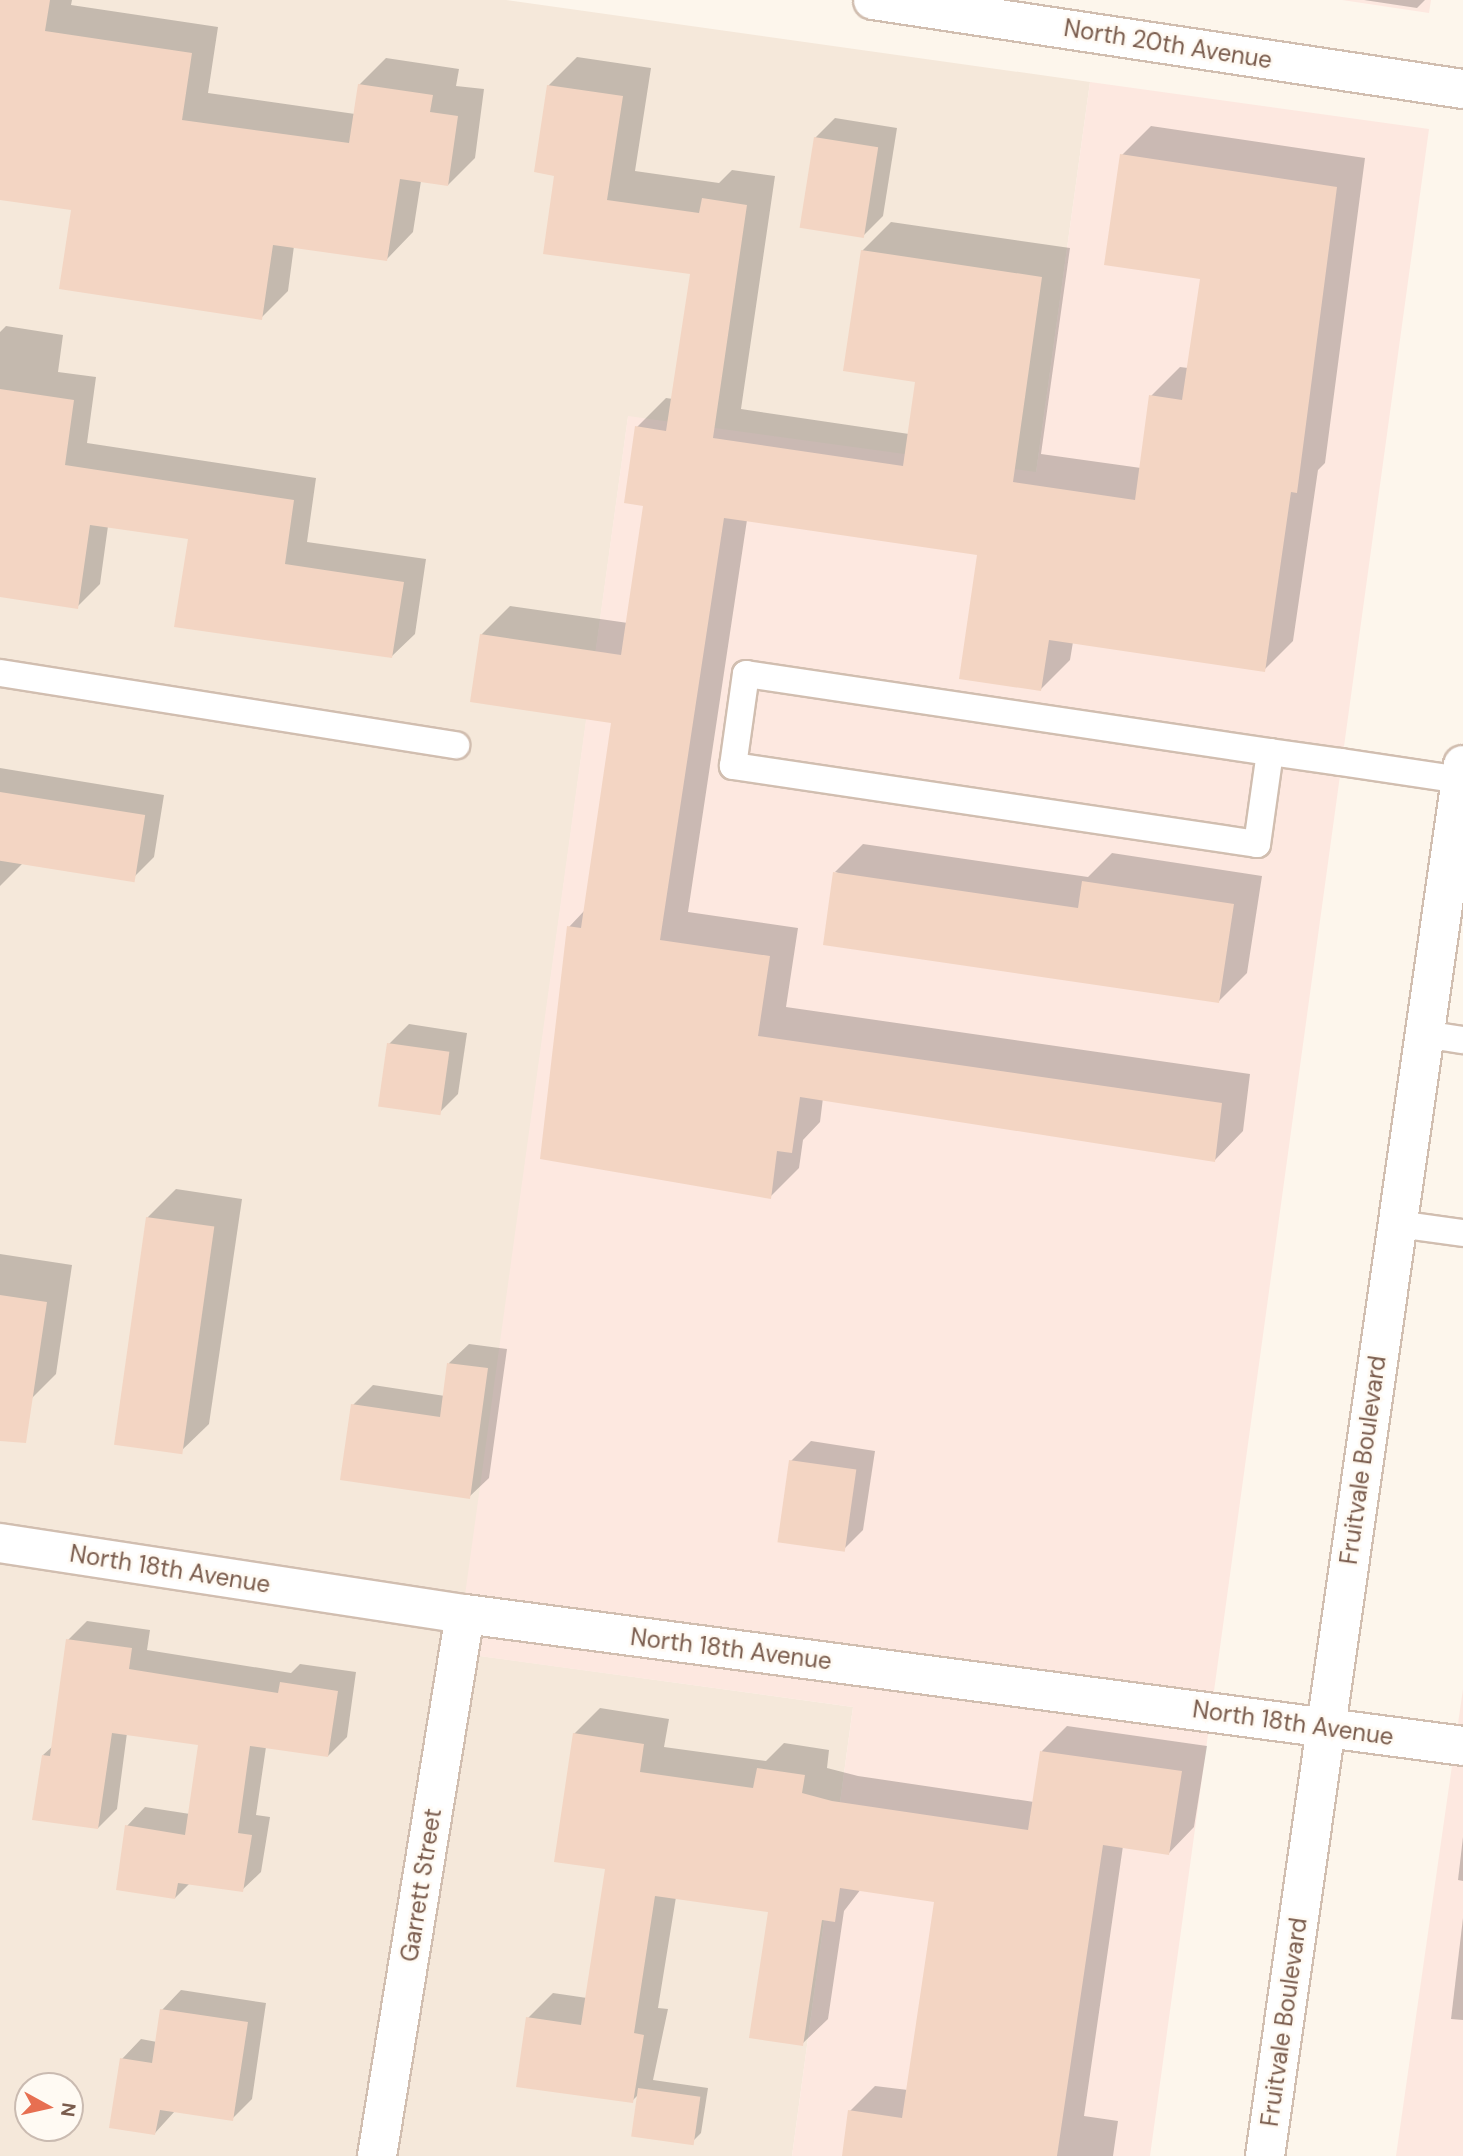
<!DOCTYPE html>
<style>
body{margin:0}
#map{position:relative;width:1463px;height:2156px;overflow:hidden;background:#fdf6ec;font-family:"DM Sans",sans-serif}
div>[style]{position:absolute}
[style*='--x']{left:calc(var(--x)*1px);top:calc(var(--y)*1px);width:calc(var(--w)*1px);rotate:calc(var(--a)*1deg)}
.residential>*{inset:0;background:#f5e8da}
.commercial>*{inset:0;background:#fde8e0}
.shadow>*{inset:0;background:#0003}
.building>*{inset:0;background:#f3d5c3;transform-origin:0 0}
.roads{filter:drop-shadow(2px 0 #d1beb0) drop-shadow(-2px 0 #d1beb0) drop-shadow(0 2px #d1beb0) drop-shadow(0 -2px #d1beb0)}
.service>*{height:26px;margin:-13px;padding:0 13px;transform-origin:13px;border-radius:13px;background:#fff}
.minor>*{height:38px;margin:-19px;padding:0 19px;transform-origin:19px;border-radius:19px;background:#fff}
.tertiary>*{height:38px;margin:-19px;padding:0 19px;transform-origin:19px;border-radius:19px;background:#fff}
.secondary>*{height:38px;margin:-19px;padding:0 19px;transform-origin:19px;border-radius:19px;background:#fff}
span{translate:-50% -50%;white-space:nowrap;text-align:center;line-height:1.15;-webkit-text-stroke:5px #fffaf3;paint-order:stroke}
.street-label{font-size:24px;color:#7a5c4d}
.north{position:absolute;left:14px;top:2072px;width:70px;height:70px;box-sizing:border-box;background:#fffaf3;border:2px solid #cabbb1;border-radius:50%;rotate:98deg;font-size:19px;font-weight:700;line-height:28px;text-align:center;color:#7a5c4d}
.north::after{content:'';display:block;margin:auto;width:24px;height:32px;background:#e76f51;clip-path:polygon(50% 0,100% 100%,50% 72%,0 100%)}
</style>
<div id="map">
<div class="residential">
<i style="clip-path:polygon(evenodd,0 0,506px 0,1090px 82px,1036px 473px,628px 417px,458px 1653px,853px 1707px,792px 2156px,0 2156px,0 0,28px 2086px,70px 2086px,70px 2128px,28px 2128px,28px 2086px)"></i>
</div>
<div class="commercial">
<i style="clip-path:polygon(1342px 0,1431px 0,1429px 13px)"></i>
<i style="clip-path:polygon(1090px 82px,1429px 129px,1150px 2156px,792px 2156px,853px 1707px,457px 1653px,628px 416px,1036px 472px)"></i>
<i style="clip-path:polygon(1463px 1689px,1463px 2156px,1396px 2156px)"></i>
</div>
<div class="shadow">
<i style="clip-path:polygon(0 0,72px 0,71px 5px,218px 27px,208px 93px,355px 114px,359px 85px,386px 58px,459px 69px,456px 86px,484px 89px,475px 158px,448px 185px,421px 181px,413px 232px,387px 259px,294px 246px,288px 291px,261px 318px,73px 209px,0 198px)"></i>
<i style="clip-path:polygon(1364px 0,1425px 0,1417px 8px)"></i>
<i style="clip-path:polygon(577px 57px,651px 68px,635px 171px,719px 183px,732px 170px,775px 176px,741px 409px,909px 434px,917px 381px,862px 251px,891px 222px,1070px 248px,1041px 454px,1141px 468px,1151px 396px,1180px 367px,1188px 368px,1202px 277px,1122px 155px,1151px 126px,1365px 158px,1325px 463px,1318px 470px,1293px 641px,1264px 670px,1073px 642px,1070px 660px,1041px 689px,979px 554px,747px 520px,688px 912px,798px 928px,786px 1007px,1250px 1074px,1243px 1131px,1215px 1160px,823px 1098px,820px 1122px,803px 1140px,799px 1168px,770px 1197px,569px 927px,585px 910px,613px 721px,481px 635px,510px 606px,628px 623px,645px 504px,637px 427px,666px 398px,673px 399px,692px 273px,556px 174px,548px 86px)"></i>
<i style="clip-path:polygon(835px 118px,897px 128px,883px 216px,863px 236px,815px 138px)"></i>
<i style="clip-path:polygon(6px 326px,63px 335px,58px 372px,96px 377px,87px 443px,316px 478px,307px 542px,426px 559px,415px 634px,392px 656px,190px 538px,108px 526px,100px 584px,77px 607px,0 596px,0 332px)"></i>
<i style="clip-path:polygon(0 768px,164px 795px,154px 857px,134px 877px,24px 862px,0 886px)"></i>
<i style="clip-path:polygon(863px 844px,1088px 877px,1112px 853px,1262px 876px,1247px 973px,1218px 1002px,835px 872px)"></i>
<i style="clip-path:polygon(409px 1024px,467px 1033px,458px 1094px,438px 1114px,389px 1044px)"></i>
<i style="clip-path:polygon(176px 1189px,242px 1199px,209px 1424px,180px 1452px,147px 1218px)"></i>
<i style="clip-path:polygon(0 1254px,72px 1265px,56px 1374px,32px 1398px,0 1394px)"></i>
<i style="clip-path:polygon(469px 1344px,507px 1349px,489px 1478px,469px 1497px,353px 1405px,373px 1385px,445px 1396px,449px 1363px)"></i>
<i style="clip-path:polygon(811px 1441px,875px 1451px,863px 1530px,843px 1550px,791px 1461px)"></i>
<i style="clip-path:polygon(87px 1621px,150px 1630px,147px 1650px,291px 1673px,300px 1664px,356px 1672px,347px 1737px,328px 1756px,266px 1747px,256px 1815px,270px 1817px,261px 1872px,242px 1890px,190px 1883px,175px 1898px,127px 1826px,145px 1807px,190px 1814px,200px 1743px,127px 1733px,117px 1809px,98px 1828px,43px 1755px,53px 1746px,68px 1640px)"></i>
<i style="clip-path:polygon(600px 1708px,669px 1719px,664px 1747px,766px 1761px,784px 1743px,829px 1750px,827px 1768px,858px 1776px,1034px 1802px,1042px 1751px,1067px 1726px,1207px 1746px,1194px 1827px,1169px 1853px,1123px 1846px,1084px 2116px,1118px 2121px,1113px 2156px,844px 2156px,850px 2111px,875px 2086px,908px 2090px,936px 1901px,861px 1889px,844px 1911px,828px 2019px,802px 2044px,770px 1911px,676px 1897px,658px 2008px,668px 2009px,653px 2080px,708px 2088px,701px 2133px,691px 2143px,639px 2094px,632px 2101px,528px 2018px,553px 1993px,587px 1998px,607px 1868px,574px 1734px)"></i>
<i style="clip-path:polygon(1463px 1837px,1463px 1881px,1458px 1880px)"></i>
<i style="clip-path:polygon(1463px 1918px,1463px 2020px,1451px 2019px)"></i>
<i style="clip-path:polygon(181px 1990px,266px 2003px,252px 2099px,232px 2119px,175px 2111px,155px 2133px,122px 2059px,141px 2039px,157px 2042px,162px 2010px)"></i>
</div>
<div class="building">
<i style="clip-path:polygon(0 0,50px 0,45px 31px,192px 53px,182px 120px,349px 143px,358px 84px,433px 95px,430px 112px,458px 116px,448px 186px,400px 179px,387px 261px,273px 245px,262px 320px,59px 289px,71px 210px,0 200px)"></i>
<i style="clip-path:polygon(547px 85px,623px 96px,607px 200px,699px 213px,702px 198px,747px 205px,713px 438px,903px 466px,915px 382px,843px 371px,861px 250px,1042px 277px,1013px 482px,1135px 500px,1149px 395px,1182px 400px,1200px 279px,1104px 265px,1120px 154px,1337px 187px,1297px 493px,1291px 492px,1265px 672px,1049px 640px,1041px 691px,959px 679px,977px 555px,724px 518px,660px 940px,770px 956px,758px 1036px,1222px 1103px,1215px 1162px,800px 1097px,792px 1153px,777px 1151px,771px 1199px,540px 1159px,567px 926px,581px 928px,611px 723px,470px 702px,480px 634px,621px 655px,643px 506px,624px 503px,635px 426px,666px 431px,690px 274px,543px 254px,554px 176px,534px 172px)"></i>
<i style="left:814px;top:137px;width:65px;height:92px;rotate:9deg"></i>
<i style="clip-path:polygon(0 389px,74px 400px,65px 465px,294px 500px,285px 564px,404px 582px,392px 658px,174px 627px,188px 539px,90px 525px,78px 609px,0 597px)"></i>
<i style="left:0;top:792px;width:147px;height:68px;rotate:9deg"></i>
<i style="clip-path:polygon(833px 872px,1078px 908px,1082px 881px,1234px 904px,1219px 1003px,823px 945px)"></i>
<i style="left:387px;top:1043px;width:63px;height:64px;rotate:8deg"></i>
<i style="left:146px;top:1217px;width:69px;height:230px;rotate:8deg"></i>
<i style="clip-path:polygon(0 1295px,47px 1302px,26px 1443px,0 1441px)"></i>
<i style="clip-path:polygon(447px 1363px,488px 1368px,470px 1499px,340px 1480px,351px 1404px,440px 1417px)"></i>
<i style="left:789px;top:1460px;width:68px;height:83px;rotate:8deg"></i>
<i style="clip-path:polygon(66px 1639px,132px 1648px,129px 1669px,278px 1693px,280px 1682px,338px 1691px,328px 1757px,250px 1746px,238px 1833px,252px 1835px,243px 1892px,178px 1883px,175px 1899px,116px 1890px,125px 1825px,185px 1835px,198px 1745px,112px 1733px,98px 1829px,32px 1820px,42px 1755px,50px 1756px)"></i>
<i style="clip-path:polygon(573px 1733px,644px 1744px,640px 1772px,753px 1788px,757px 1768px,805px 1775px,802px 1793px,832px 1801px,1028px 1830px,1040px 1751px,1182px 1771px,1169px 1855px,1103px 1845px,1057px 2156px,842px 2156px,848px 2110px,902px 2118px,934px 1902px,840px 1888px,835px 1922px,822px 1920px,803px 2046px,749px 2038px,768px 1912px,655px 1896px,634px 2033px,644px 2035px,633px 2103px,516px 2087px,526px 2017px,581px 2025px,605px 1869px,554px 1862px)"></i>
<i style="clip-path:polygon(160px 2009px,248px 2022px,233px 2121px,160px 2110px,155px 2135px,109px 2128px,120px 2058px,152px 2063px)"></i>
<i style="left:638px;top:2088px;width:63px;height:49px;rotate:8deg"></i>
</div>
<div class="roads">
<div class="service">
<i style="--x:0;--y:673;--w:462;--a:9"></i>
<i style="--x:1270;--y:752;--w:93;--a:98"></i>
<i style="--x:1257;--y:844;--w:530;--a:-171.53"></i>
<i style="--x:733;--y:766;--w:93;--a:-82"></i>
<i style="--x:746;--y:674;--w:530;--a:8.47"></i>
<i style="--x:1270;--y:752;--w:72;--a:8"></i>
<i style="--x:1341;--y:762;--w:121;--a:8.5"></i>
<i style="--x:1424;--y:1034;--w:39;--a:9"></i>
<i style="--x:1397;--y:1224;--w:67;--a:7.8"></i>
</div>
<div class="minor">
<i style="--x:0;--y:1543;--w:470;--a:8.7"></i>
<i style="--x:465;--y:1614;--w:1007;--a:7.53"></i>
<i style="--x:377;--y:2156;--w:549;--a:-80.78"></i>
</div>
<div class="tertiary">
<i style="--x:873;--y:0;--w:597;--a:8.58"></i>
</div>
<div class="secondary">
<i style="--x:1265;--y:2156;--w:1405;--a:-81.9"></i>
</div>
</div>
<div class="street-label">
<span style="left:1168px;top:44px;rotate:9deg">North 20th Avenue</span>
<span style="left:1363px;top:1460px;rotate:-82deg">Fruitvale Boulevard</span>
<span style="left:170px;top:1569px;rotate:9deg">North 18th Avenue</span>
<span style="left:731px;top:1649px;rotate:7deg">North 18th Avenue</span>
<span style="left:1293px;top:1723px;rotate:8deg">North 18th Avenue</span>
<span style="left:421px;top:1885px;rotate:-81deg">Garrett Street</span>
<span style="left:1284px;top:2022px;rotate:-82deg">Fruitvale Boulevard</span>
</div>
<div class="north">N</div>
</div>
